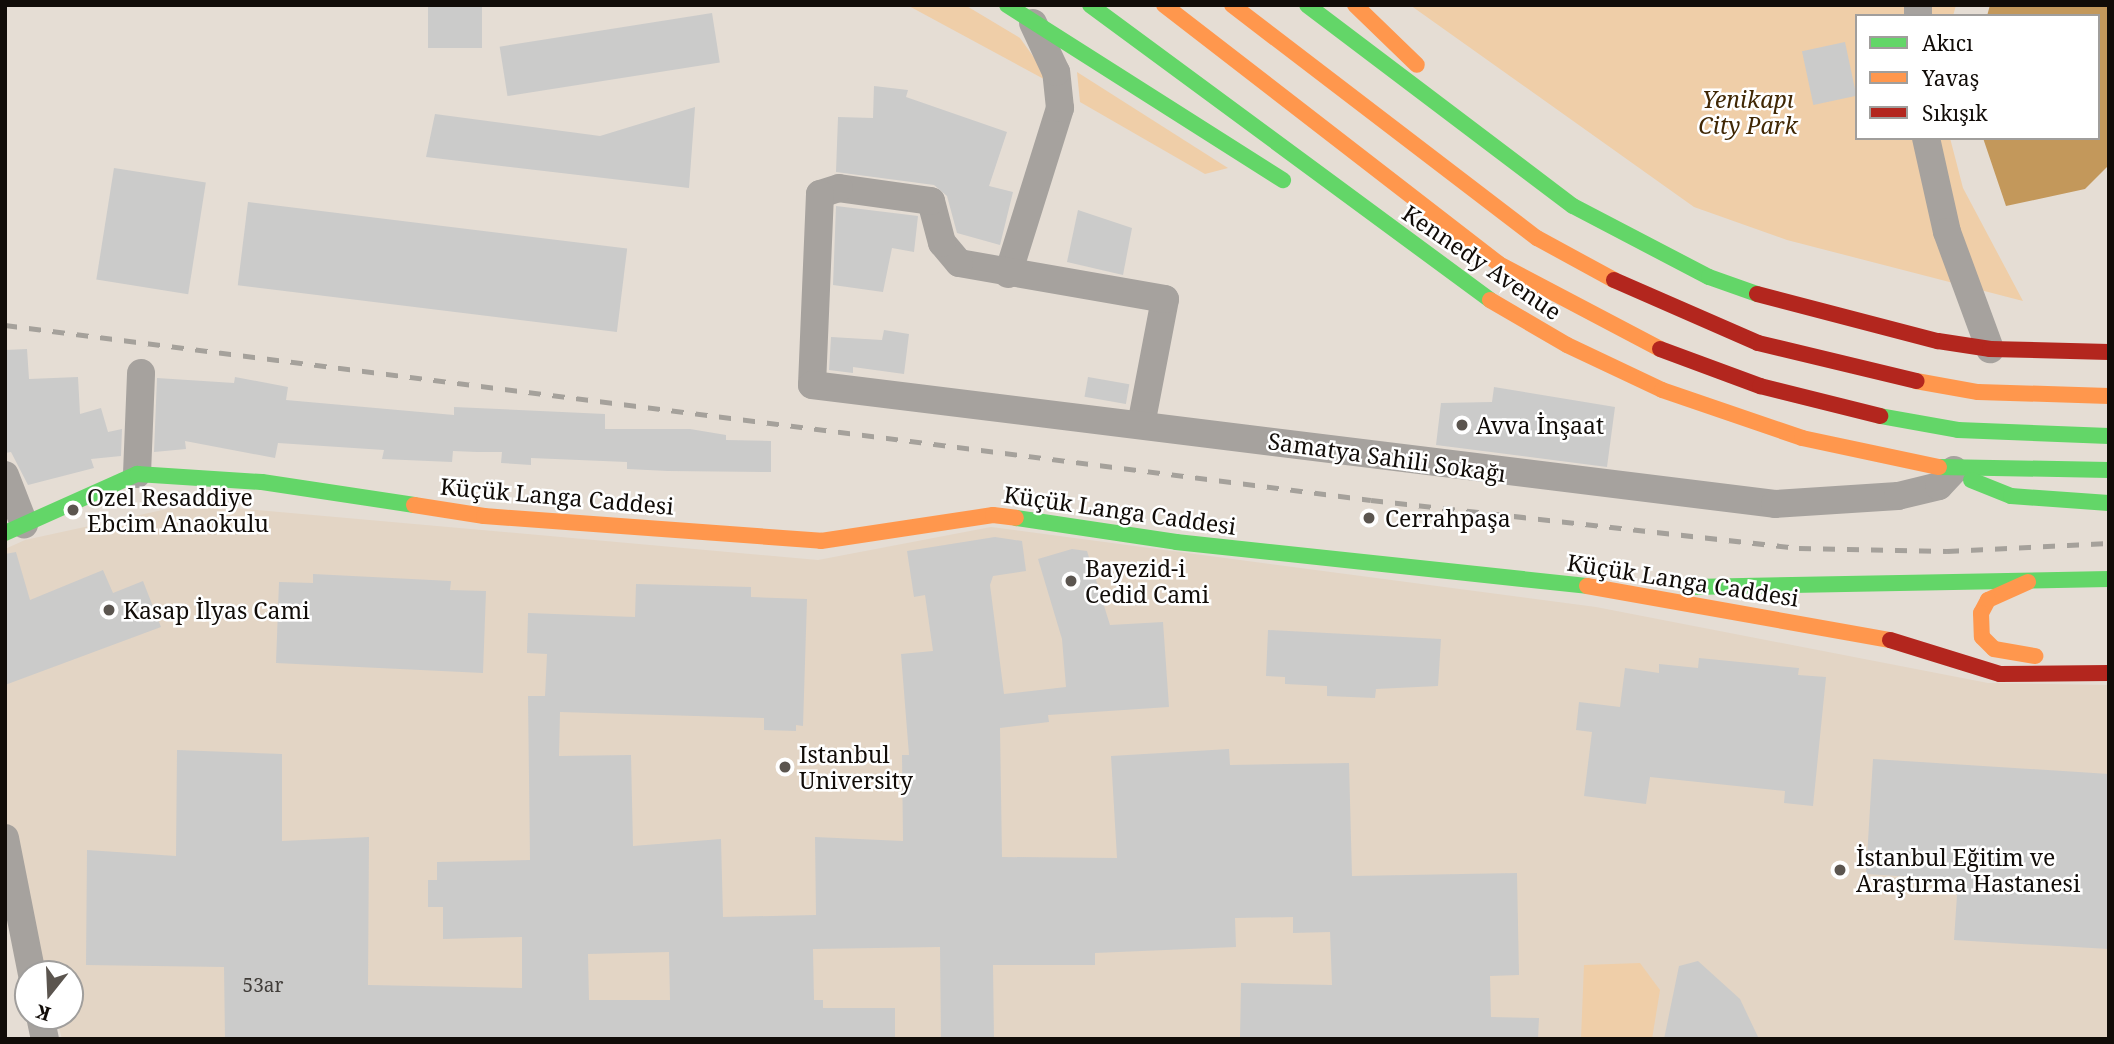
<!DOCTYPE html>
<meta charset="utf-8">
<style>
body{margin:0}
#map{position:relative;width:2114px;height:1044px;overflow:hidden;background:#e5ddd4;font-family:"Noto Serif",serif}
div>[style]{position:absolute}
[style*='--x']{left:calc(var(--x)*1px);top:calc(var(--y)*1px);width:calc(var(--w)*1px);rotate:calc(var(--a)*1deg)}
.built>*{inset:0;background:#e3d5c5}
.green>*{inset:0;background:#efcea8}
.water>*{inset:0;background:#c3985b}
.building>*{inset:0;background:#cbcbca;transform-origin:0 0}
.street>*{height:28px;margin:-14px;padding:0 14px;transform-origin:14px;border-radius:14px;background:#a6a29e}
.fast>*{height:16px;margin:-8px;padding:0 8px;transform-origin:8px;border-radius:8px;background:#63d668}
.slow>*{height:16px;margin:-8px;padding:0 8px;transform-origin:8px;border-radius:8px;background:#ff974d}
.jam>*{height:16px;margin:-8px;padding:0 8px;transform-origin:8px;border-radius:8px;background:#b3261e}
.rail>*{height:5px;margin-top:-2.5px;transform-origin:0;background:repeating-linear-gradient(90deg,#a5a19b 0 12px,transparent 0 24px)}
.dots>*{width:19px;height:19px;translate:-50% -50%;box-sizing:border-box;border:4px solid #fff;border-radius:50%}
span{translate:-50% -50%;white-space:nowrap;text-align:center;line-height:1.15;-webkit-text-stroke:5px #fff;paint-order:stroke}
.number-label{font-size:19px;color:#403c38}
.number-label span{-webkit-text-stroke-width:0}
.park-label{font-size:23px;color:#402704;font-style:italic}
.street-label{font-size:23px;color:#110c08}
.poi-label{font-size:23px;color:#110c08}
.left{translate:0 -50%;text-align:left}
.frame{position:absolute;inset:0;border:7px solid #110c08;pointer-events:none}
.legend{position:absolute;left:1855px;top:14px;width:245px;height:126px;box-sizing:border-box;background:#fff;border:2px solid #a09e9c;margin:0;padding:9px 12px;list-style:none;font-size:21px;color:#110c08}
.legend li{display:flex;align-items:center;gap:14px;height:35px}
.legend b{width:35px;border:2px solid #a09e9c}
.north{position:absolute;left:14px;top:960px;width:70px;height:70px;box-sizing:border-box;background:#fff;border:2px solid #a09e9c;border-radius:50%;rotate:198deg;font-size:19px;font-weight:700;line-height:28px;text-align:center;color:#110c08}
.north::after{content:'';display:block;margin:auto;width:24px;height:32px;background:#5b554f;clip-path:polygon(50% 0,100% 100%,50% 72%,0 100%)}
</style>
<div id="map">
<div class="built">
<i style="clip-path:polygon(190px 504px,818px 560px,991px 527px,1596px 607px,1988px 683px,2109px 685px,2109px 1039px,62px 1039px,56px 1016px,70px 1016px,70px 974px,44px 974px,5px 832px,5px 549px,25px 540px)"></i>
</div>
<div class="green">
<i style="clip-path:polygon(907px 5px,965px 5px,1020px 38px,1053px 84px)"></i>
<i style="clip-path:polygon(1410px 5px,1956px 5px,1953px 16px,1857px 16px,1857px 138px,1950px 138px,1963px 188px,2023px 301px,1787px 240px,1694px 207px)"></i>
<i style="clip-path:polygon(1077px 72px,1228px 168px,1205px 174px,1080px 102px)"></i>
<i style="clip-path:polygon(1640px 963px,1660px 990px,1652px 1039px,1581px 1039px,1584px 965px)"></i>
</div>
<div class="water">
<i style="clip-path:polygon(1990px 5px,2109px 5px,2109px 165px,2085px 189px,2006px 206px,1983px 138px,2098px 138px,2098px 16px,1987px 16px)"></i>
</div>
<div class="building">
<i style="left:428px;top:5px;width:54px;height:43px"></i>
<i style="left:712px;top:13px;width:50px;height:215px;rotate:81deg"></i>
<i style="left:1845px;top:42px;width:55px;height:44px;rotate:78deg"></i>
<i style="clip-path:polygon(874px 86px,908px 90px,906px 97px,1007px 132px,989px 186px,1013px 192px,1000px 245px,957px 233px,947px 196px,934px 185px,836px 172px,838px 117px,873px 118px)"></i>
<i style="clip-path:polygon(695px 107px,689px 188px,426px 157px,435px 114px,600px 136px)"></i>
<i style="left:114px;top:168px;width:93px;height:113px;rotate:9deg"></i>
<i style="left:248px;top:202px;width:382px;height:84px;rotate:7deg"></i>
<i style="clip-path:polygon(836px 206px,918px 216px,914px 252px,892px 248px,883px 292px,833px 285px)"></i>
<i style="clip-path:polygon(1078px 210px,1132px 228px,1123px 275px,1067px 262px)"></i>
<i style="clip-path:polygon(884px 330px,909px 334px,904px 374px,853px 367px,853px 373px,829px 370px,831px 337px,882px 340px)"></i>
<i style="clip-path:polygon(27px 349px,29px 379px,78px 377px,80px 414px,101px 408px,108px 432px,122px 429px,121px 456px,91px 459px,94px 468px,28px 485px,11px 452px,5px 453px,5px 350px)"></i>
<i style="clip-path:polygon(235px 377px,288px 387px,286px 400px,454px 415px,454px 407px,605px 414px,605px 429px,690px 429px,726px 435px,726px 440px,771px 441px,771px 472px,668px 471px,627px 469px,627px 462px,531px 458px,531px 465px,501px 463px,502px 452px,477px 452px,453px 451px,452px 462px,382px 459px,384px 450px,278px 443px,275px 458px,185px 441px,186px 449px,154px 452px,157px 378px,234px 383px)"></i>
<i style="left:1088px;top:377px;width:42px;height:20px;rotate:10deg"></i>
<i style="clip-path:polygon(1494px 387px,1615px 407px,1607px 467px,1436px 445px,1441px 403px,1492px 402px)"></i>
<i style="clip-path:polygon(evenodd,995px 537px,1022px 541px,1026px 571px,993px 576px,990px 585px,1004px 694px,1066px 687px,1062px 639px,1038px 559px,1072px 549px,1087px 551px,1110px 625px,1163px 622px,1169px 707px,1048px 715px,1049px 722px,1000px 728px,1002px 857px,1117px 858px,1111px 756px,1229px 749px,1230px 765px,1349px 763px,1352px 876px,1517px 873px,1519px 975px,1490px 976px,1491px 1017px,1539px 1018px,1538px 1039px,1240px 1039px,1241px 983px,1332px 985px,1330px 932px,1293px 933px,1293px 917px,1235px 918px,1236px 947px,1095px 953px,1095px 965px,993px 965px,994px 1039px,941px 1039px,940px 947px,813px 949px,814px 1000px,823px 1000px,823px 1008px,895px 1008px,895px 1039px,225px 1039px,224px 967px,86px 965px,87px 850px,176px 856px,177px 750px,282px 754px,282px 841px,369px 837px,368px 985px,522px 988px,522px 937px,443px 939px,443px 907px,428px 907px,428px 880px,437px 880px,437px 862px,530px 860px,528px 696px,545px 696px,547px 654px,527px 653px,528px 613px,635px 617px,636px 584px,751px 587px,751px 597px,807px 599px,803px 726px,796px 725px,796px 731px,764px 730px,764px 718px,560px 712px,559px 756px,631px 755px,633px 846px,721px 839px,723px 917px,816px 915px,815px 837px,903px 841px,902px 755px,909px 755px,901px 654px,933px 651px,925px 595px,914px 597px,907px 551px,995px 537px,669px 952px,670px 1000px,589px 1000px,588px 954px,669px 952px)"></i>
<i style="clip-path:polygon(16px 552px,30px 600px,103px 570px,113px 593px,143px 581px,161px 627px,5px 685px,5px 554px)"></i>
<i style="clip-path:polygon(313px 574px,451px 581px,450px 590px,486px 591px,483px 673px,276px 663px,279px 582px,313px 583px)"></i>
<i style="clip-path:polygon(1268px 630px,1441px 639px,1438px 686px,1376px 689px,1375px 698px,1327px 696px,1327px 686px,1285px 684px,1285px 677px,1266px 676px)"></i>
<i style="clip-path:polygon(1699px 658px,1799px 668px,1798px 675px,1826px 677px,1813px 806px,1784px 803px,1785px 791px,1650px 777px,1646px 804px,1584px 796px,1592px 732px,1576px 730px,1579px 702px,1620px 707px,1625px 668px,1659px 673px,1659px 664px,1698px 668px)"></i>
<i style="clip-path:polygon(1873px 759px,2109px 774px,2109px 949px,1954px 940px,1958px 880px,1866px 874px)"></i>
<i style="clip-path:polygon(1698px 961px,1740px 999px,1759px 1039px,1664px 1039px,1679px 966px)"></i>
</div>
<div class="street">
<i style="--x:1918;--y:16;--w:11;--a:-90"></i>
<i style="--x:1926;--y:138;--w:96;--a:77.4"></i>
<i style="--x:1947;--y:232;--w:125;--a:69.8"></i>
<i style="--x:1008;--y:274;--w:174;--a:-72.6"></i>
<i style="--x:1060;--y:108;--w:36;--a:-96"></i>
<i style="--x:1056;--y:72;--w:54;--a:-115.1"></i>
<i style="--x:1141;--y:425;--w:128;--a:-79.2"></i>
<i style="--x:1165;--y:299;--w:209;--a:-170.1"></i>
<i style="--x:959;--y:263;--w:26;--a:-130"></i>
<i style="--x:942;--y:243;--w:43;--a:-104.7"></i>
<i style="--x:931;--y:201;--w:93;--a:-172"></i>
<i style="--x:839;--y:188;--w:20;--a:162"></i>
<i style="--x:820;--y:194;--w:191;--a:92.4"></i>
<i style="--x:812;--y:385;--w:970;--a:7.04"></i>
<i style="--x:1775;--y:504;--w:123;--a:-3.7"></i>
<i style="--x:1898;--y:496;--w:42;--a:-13.7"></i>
<i style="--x:1939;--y:486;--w:22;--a:-47"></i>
<i style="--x:137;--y:474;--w:101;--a:-87.7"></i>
<i style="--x:5;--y:475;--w:53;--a:68.8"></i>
<i style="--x:5;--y:838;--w:139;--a:78.8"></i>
<i style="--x:40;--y:1016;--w:24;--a:78"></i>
</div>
<div class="fast">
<i style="--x:1007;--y:5;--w:327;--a:32.4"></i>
<i style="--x:1090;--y:5;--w:497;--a:36.4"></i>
<i style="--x:1307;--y:5;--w:333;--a:37.1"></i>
<i style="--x:1573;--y:206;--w:153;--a:27.6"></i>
<i style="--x:1709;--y:277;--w:51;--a:19.5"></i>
<i style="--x:1880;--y:416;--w:79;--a:10.2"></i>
<i style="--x:1958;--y:430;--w:151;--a:2.3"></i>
<i style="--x:1939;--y:467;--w:170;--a:1"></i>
<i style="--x:1971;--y:480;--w:43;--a:21.8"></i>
<i style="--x:2011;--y:496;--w:98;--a:4.1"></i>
<i style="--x:1016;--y:518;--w:162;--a:8.5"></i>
<i style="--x:1176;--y:542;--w:413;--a:6.1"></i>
<i style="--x:5;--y:533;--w:145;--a:-24.1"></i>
<i style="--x:137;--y:474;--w:125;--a:3.7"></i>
<i style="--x:262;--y:482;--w:154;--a:8.6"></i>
<i style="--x:1692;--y:587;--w:417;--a:-1.1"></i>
</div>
<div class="slow">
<i style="--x:1164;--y:5;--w:423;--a:37.7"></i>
<i style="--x:1499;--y:264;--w:182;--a:27.8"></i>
<i style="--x:1232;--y:5;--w:384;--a:37.4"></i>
<i style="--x:1537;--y:238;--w:88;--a:28.6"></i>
<i style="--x:1355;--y:5;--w:86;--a:44.1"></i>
<i style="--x:1490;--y:300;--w:89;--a:30.3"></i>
<i style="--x:1567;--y:345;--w:105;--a:25.3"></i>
<i style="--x:1662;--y:390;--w:148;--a:18.9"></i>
<i style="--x:1802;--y:438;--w:140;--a:12"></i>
<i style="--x:1916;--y:381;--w:63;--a:10.1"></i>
<i style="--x:1978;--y:392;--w:131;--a:1.7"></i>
<i style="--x:414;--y:505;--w:71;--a:8.9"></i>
<i style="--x:484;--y:516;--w:338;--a:4.2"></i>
<i style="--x:821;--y:541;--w:174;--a:-8.6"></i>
<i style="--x:993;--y:515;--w:23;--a:7"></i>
<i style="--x:2028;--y:582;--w:44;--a:155.8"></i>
<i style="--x:1988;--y:600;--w:15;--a:118"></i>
<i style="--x:1981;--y:613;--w:24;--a:88"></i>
<i style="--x:1982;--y:637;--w:17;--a:45"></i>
<i style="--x:1994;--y:649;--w:42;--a:9.7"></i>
<i style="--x:1587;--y:586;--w:308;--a:10.1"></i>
</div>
<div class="jam">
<i style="--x:1614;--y:280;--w:157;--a:23.6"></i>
<i style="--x:1758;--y:343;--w:163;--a:13.5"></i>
<i style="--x:1757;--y:294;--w:187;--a:14.6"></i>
<i style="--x:1938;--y:341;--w:53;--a:8.7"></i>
<i style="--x:1990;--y:349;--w:119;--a:1.4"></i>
<i style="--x:1660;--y:349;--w:107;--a:20.3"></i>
<i style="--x:1760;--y:386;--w:124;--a:14"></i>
<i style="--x:1890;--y:640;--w:115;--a:17.2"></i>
<i style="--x:2000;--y:674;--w:109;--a:-0.5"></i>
</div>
<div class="rail">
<i style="--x:5;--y:325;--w:1377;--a:7.3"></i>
<i style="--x:1371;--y:500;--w:431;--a:6.4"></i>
<i style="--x:1799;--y:548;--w:148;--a:1.2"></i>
<i style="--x:1947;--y:551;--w:162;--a:-2.8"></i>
</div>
<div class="dots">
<i style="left:1462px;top:425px;background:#5b554f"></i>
<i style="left:73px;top:510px;background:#5b554f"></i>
<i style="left:1369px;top:518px;background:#5b554f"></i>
<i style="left:1071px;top:581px;background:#5b554f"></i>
<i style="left:109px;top:610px;background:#5b554f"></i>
<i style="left:785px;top:767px;background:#5b554f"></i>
<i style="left:1840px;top:870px;background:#5b554f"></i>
</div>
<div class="number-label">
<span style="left:263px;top:986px">53ar</span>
</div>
<div class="park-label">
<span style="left:1748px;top:112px">Yenikapı<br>City Park</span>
</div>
<div class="street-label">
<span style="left:1482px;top:262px;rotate:34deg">Kennedy Avenue</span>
<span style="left:1387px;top:457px;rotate:8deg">Samatya Sahili Sokağı</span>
<span style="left:557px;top:496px;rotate:5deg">Küçük Langa Caddesi</span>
<span style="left:1120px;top:510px;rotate:8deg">Küçük Langa Caddesi</span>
<span style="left:1683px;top:580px;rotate:9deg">Küçük Langa Caddesi</span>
</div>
<div class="poi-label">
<span class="left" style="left:1476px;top:425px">Avva İnşaat</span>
<span class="left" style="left:87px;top:510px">Ozel Resaddiye<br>Ebcim Anaokulu</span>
<span class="left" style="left:1385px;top:518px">Cerrahpaşa</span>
<span class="left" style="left:1085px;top:581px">Bayezid-i<br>Cedid Cami</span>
<span class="left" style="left:123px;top:610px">Kasap İlyas Cami</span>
<span class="left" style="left:799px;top:767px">Istanbul<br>University</span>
<span class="left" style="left:1856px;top:870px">İstanbul Eğitim ve<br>Araştırma Hastanesi</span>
</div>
<div class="frame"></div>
<ul class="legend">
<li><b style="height:9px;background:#63d668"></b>Akıcı</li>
<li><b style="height:9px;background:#ff974d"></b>Yavaş</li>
<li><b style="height:9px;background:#b3261e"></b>Sıkışık</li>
</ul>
<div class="north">K</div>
</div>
